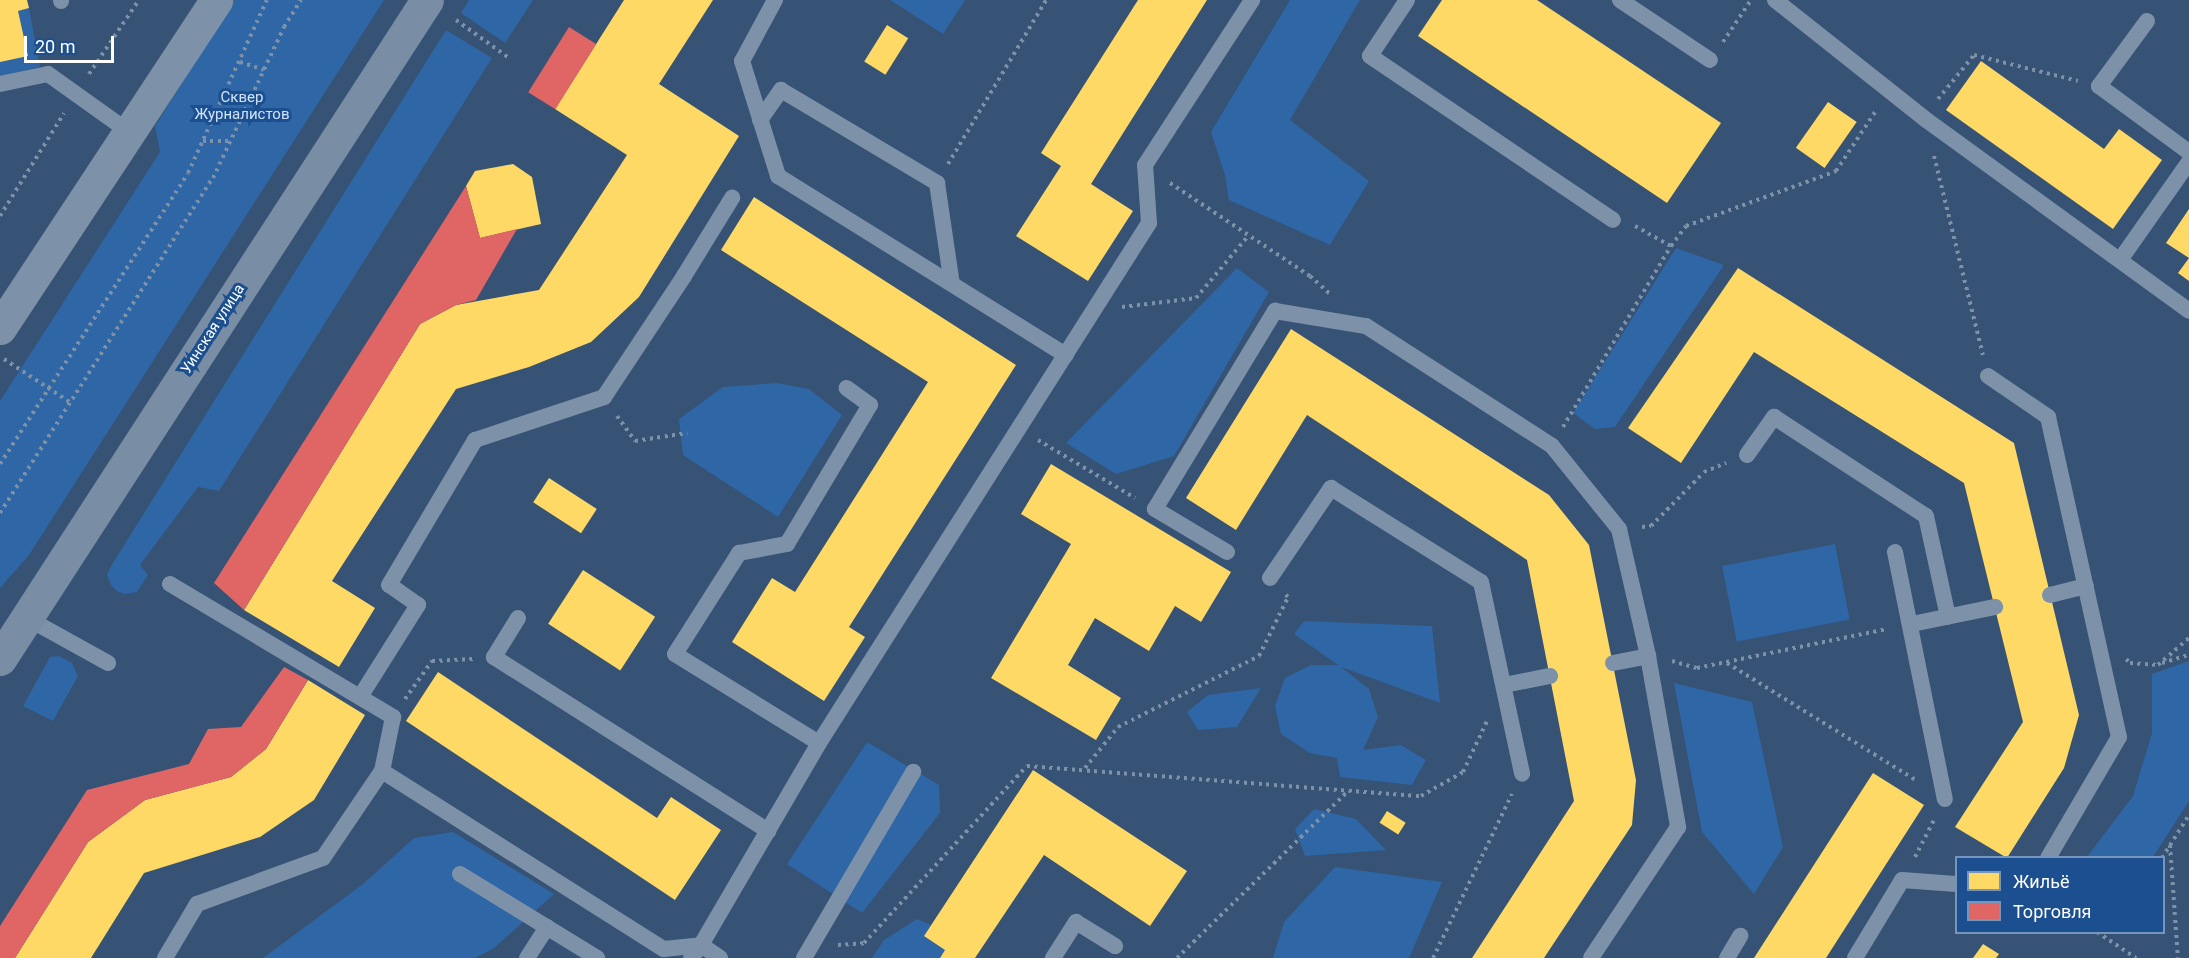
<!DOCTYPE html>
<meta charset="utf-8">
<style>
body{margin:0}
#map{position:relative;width:2189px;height:958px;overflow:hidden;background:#365274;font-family:Roboto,sans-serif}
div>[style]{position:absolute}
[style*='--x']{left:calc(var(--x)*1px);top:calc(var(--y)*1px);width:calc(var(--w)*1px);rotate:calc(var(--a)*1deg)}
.green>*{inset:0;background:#2f66a5;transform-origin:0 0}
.homes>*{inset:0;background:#ffd966;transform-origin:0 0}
.shops>*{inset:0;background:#e06666;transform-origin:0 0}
.path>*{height:4px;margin-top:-2px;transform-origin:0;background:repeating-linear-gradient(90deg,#7d92a8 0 3px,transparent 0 7.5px)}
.lane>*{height:16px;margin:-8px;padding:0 8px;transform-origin:8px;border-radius:8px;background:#7d92a8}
.street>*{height:33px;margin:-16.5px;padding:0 16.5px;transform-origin:16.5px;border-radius:16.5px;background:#7d92a8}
.secondary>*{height:33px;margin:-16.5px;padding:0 16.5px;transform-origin:16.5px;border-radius:16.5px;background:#798da4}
span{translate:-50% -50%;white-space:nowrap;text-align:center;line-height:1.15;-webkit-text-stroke:6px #1b4f8f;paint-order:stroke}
.park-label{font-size:15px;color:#cfe3fa}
.street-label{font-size:15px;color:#fff}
.legend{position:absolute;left:1955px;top:856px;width:210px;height:78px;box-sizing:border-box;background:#1b4f8f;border:2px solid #7695bc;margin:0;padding:8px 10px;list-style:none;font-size:18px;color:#fff}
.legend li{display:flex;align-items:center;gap:12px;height:30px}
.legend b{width:30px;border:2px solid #7695bc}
.scale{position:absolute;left:24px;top:36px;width:90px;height:27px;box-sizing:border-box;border:3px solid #fff;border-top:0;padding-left:8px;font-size:18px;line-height:21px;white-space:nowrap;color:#fff;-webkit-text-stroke:4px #1b4f8f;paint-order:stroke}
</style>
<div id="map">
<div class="green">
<i style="clip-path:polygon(235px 0,384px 0,29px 555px,0 588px,0 401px,160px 152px,155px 126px)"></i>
<i style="clip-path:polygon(469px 0,533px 0,505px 43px,461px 13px)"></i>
<i style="clip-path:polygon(890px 0,965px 0,943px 34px)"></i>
<i style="clip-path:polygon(1290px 0,1360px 0,1290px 120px,1369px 181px,1330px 245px,1229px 200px,1225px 175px,1211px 132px)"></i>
<i style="clip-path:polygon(29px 8px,40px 67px,0 76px,0 62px,18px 11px)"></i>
<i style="clip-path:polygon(446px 30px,492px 58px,219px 491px,198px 487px,140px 565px,148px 575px,137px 592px,125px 594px,117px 591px,111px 585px,107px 575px,111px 566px)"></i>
<i style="clip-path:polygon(1676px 248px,1724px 265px,1615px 427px,1595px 429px,1573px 413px)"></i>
<i style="clip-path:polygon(1237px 268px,1269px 292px,1174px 456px,1116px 474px,1066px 443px)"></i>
<i style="clip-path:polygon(777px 383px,809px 389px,842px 415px,778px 517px,683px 455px,679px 419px,723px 387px)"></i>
<i style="left:1835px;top:544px;width:77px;height:115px;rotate:79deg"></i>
<i style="clip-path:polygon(1304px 621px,1432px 626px,1440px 703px,1341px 667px,1369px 689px,1378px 717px,1363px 750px,1401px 745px,1426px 760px,1412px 785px,1340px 777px,1337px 758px,1310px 753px,1281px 734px,1275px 706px,1285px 678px,1311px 665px,1338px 665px,1294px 634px)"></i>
<i style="clip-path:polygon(59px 656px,72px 663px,78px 676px,53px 721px,23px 706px,50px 657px)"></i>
<i style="clip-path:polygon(2189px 661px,2189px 801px,2153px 857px,2087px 857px,2133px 796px,2152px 733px,2152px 674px)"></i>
<i style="clip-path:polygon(1674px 683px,1752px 702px,1783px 847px,1754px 894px,1702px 832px)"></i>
<i style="clip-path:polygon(1261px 688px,1237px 727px,1198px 730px,1187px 712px,1208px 695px)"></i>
<i style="clip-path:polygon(867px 742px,939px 785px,940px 813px,862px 913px,787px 864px)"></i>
<i style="clip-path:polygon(1314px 809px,1356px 819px,1386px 850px,1305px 856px,1295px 829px)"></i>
<i style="clip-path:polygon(453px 832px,554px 894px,494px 948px,475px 958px,263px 958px,363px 884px,414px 838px)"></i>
<i style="clip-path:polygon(1335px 867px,1442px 882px,1409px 958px,1273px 958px,1284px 922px)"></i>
<i style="clip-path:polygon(917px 919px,931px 925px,924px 936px,945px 950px,940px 958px,872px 958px,884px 940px)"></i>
</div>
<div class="homes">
<i style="clip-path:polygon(0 0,27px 0,29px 8px,18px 11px,28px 56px,0 62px)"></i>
<i style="clip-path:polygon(624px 0,713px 0,659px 84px,739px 136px,639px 297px,591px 342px,529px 367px,456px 389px,332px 581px,375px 608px,339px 667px,244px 610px,420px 324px,456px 305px,539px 290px,627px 155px,555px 109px)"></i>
<i style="clip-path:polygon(1138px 0,1207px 0,1091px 184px,1133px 211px,1088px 281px,1016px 236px,1061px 166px,1041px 153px)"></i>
<i style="clip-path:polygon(1442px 0,1537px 0,1721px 123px,1667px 203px,1418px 36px)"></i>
<i style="left:887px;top:25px;width:25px;height:43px;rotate:32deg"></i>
<i style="clip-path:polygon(1981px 61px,2104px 149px,2119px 129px,2162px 160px,2113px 229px,1946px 110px)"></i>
<i style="left:1828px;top:102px;width:35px;height:56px;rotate:35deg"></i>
<i style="clip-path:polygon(513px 164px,532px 177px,541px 224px,480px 238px,466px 186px,475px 171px)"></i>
<i style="clip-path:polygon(754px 197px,1016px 365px,849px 627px,865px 637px,824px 701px,732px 642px,772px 578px,795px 592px,928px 382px,721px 250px)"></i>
<i style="clip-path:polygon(2189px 209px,2189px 281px,2178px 273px,2189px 258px,2166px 243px)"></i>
<i style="clip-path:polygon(1738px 268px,2014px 443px,2079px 715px,2064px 768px,2007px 858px,1955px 827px,2023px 722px,1964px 483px,1754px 352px,1681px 463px,1628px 428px)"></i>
<i style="clip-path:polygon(1291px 329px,1549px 495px,1589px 545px,1636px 780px,1632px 825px,1544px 958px,1472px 958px,1574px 801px,1527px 560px,1307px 415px,1236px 530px,1186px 498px)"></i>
<i style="clip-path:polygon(1051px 464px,1231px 572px,1201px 622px,1175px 606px,1149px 651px,1095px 618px,1068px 665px,1121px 698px,1096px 740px,991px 678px,1071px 544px,1021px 514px)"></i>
<i style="left:549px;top:478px;width:57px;height:29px;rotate:33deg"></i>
<i style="left:583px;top:570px;width:86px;height:64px;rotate:33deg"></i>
<i style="clip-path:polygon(438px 672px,657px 818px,671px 797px,721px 830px,675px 900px,406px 721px)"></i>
<i style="clip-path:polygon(308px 680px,365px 715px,314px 800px,260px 837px,144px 873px,91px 958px,15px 958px,88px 842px,145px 800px,231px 777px,266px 749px)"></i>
<i style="clip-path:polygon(1033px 770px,1187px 871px,1150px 926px,1044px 855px,975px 958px,940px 958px,945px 950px,924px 936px)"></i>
<i style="clip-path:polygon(1873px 773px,1924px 805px,1826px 958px,1754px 958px)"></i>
<i style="left:1387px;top:811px;width:22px;height:14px;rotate:32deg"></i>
<i style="clip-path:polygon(1983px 944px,1999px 954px,1996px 958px,1973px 958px)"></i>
</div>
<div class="shops">
<i style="left:569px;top:27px;width:32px;height:77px;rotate:32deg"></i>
<i style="clip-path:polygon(466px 186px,480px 238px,517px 229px,476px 300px,456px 305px,420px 324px,244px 610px,214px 583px)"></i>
<i style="clip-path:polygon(284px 667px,308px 680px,266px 749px,231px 777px,145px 800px,88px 842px,15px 958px,0 958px,0 926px,87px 790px,189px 764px,208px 729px,241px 727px)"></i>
</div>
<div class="path">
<i style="--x:456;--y:20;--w:65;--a:35.6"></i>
<i style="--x:1723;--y:42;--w:50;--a:-56.3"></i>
<i style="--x:240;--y:62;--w:25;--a:18"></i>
<i style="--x:89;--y:74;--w:89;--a:-56"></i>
<i style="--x:1938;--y:99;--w:57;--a:-50.7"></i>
<i style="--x:1974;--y:55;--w:107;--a:14"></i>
<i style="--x:203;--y:141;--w:28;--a:0"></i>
<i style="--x:1934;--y:156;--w:205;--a:76.2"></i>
<i style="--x:948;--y:164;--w:191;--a:-59.1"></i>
<i style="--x:1170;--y:183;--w:168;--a:33.6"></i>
<i style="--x:1310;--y:276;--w:28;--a:42"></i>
<i style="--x:0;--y:216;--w:121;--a:-58.1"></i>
<i style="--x:1635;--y:226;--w:41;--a:29.1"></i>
<i style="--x:1122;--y:307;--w:75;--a:-6.9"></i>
<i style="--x:1196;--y:298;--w:81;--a:-50"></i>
<i style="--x:4;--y:359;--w:80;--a:33.3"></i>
<i style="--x:617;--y:416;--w:31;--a:54"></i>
<i style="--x:635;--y:441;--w:53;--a:-8.7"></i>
<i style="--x:1563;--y:427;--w:211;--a:-59.2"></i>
<i style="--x:1671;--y:246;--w:25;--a:-53"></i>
<i style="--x:1686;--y:226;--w:160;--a:-20.1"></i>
<i style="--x:1836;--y:171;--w:74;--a:-56.5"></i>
<i style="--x:1038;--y:440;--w:113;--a:30.9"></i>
<i style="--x:0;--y:464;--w:346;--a:-57.1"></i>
<i style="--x:188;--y:173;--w:190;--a:-65.5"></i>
<i style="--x:0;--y:513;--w:397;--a:-57.6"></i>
<i style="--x:213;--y:178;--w:167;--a:-64.8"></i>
<i style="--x:284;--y:27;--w:32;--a:-58"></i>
<i style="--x:1642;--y:527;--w:9;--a:-6"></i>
<i style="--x:1651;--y:526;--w:76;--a:-45.5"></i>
<i style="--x:1704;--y:472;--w:24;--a:-22"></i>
<i style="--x:2126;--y:659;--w:6;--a:45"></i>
<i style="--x:2130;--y:663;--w:28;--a:4"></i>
<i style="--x:2158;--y:665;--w:41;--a:-41.1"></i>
<i style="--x:1672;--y:661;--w:26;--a:16"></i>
<i style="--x:1697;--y:668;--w:194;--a:-11.6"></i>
<i style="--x:1727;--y:663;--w:224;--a:31.8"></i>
<i style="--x:2162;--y:663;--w:28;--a:-17"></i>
<i style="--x:405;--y:699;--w:47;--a:-54.6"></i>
<i style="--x:432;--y:661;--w:41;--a:-2.8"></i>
<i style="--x:1085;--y:768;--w:53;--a:-51.2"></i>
<i style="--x:1118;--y:727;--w:158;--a:-26.7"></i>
<i style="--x:1259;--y:656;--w:66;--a:-63.8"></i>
<i style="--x:1288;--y:597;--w:4;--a:-135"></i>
<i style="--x:2170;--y:845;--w:113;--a:86"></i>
<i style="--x:1915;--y:857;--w:44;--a:-62.9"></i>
<i style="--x:2162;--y:858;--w:51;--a:-57.9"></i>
<i style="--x:2097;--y:932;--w:47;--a:33.7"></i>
<i style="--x:838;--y:945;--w:26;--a:-4"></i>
<i style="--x:864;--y:943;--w:241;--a:-47.4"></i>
<i style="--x:1027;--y:766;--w:395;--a:4.4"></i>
<i style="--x:1421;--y:796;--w:48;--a:-29.7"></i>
<i style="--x:1463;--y:772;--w:56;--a:-64.8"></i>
<i style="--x:1177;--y:958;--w:239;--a:-44.3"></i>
<i style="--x:1433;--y:958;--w:182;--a:-64.3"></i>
</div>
<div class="lane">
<i style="--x:61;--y:0;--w:1;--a:90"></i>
<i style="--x:775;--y:0;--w:69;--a:118.4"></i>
<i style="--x:742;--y:61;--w:121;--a:72.6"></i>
<i style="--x:778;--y:176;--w:339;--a:31.9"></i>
<i style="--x:1407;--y:0;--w:67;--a:123.5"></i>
<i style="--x:1370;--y:56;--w:293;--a:34"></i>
<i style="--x:1620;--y:0;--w:108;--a:33.7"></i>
<i style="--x:1775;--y:0;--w:191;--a:38.4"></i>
<i style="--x:1925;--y:119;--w:326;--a:36"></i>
<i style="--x:2147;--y:21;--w:81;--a:126.4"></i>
<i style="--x:2099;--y:86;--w:112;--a:36.3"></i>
<i style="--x:0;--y:84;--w:49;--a:-11.8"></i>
<i style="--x:48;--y:74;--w:98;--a:35.5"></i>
<i style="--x:760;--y:120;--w:37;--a:-55"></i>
<i style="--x:781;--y:90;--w:182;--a:30.8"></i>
<i style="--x:937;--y:183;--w:102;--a:81.6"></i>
<i style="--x:2120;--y:260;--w:120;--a:-54.9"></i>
<i style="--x:1988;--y:376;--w:73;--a:34.3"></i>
<i style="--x:2048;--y:417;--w:328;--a:77.5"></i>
<i style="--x:2119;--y:737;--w:140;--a:120.4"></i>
<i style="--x:1747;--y:455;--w:47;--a:-54.6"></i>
<i style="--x:1774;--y:417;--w:181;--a:33.1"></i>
<i style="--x:1926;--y:516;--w:103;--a:77.7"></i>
<i style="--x:1227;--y:552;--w:84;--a:-149.2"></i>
<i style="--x:1155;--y:509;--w:232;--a:-58.8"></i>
<i style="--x:1275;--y:311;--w:92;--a:9.4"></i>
<i style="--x:1366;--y:326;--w:221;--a:32.8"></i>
<i style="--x:1552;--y:446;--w:107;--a:51.1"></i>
<i style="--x:1619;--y:529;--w:130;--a:77.1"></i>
<i style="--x:1648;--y:656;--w:174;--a:80"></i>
<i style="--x:1678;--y:827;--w:157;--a:123.6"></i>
<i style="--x:1895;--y:552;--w:252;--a:78.6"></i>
<i style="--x:1270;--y:578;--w:109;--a:-55.9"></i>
<i style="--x:1331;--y:488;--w:177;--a:32.1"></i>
<i style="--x:1481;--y:582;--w:196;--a:77.9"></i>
<i style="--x:170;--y:584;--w:260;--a:30.8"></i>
<i style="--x:393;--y:717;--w:55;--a:101.5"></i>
<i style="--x:382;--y:771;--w:333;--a:32.3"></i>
<i style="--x:664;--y:949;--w:37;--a:-6"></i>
<i style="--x:701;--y:945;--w:23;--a:34"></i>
<i style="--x:2050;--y:595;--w:37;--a:-14"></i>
<i style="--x:25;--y:617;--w:95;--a:29"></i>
<i style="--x:518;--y:618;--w:46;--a:121.6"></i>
<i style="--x:494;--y:657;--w:325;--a:32.4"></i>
<i style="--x:1912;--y:624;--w:85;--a:-11.6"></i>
<i style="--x:1613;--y:663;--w:36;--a:-11"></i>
<i style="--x:1504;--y:685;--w:47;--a:-11.1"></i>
<i style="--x:360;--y:697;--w:109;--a:-57.8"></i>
<i style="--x:418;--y:605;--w:35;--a:-145"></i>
<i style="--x:389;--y:585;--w:169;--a:-59.3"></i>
<i style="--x:475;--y:440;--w:136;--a:-18.4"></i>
<i style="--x:604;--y:397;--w:145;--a:-56.5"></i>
<i style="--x:684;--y:276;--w:92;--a:-58.4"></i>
<i style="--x:819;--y:743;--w:169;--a:-148.3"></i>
<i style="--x:675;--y:654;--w:120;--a:-57.6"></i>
<i style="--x:739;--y:553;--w:49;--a:-10.6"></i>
<i style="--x:787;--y:544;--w:162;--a:-59.2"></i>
<i style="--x:870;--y:405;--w:29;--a:-144"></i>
<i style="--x:460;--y:874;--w:161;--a:31.5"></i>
<i style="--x:165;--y:958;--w:63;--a:-59.3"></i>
<i style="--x:197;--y:904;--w:134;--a:-20.1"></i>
<i style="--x:323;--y:858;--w:105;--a:-55.9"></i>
<i style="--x:527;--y:958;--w:37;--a:-57"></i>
<i style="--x:691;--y:958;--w:16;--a:-52"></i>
<i style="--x:701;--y:945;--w:234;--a:-59.7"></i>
<i style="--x:819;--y:743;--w:616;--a:-57.6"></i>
<i style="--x:1149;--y:223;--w:58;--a:-93.9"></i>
<i style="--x:1145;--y:165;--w:197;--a:-57"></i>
<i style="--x:804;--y:958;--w:216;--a:-59.6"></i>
<i style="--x:1053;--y:958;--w:43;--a:-57.4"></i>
<i style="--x:1076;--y:922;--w:46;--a:31.6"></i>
<i style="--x:1727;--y:958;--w:26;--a:-59"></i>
<i style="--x:1855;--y:958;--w:91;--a:-58.9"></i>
<i style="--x:1902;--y:880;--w:54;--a:4.2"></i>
</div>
<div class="street">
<i style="--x:0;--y:328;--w:393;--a:-56.6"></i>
</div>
<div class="secondary">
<i style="--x:0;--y:659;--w:785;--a:-57.06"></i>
</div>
<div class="park-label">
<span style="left:242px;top:106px">Сквер<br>Журналистов</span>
</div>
<div class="street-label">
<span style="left:213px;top:329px;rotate:-57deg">Уинская улица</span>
</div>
<ul class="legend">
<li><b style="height:16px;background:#ffd966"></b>Жильё</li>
<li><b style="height:16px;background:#e06666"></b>Торговля</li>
</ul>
<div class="scale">20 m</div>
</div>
